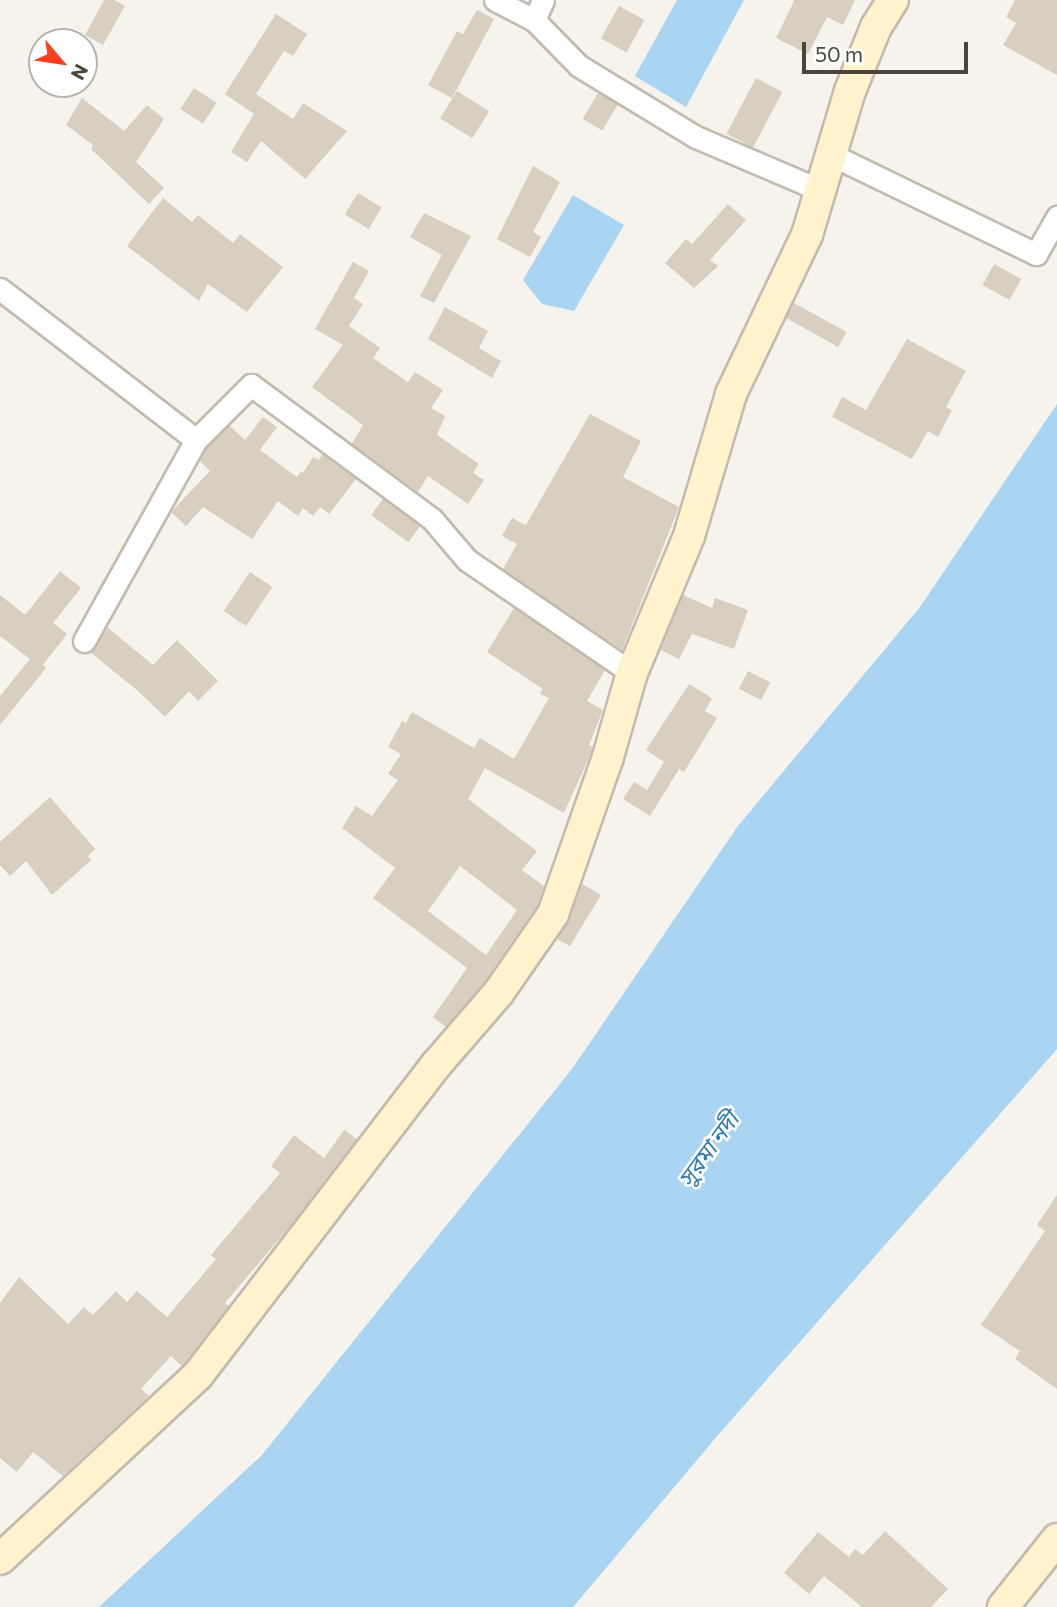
<!DOCTYPE html>
<meta charset="utf-8">
<style>
body{margin:0}
#map{position:relative;width:1057px;height:1607px;overflow:hidden;background:#f6f3ec;font-family:Commissioner,"Noto Sans Bengali",sans-serif}
div>[style]{position:absolute}
[style*='--x']{left:calc(var(--x)*1px);top:calc(var(--y)*1px);width:calc(var(--w)*1px);rotate:calc(var(--a)*1deg)}
.water>*{inset:0;background:#a9d4f2}
.building>*{inset:0;background:#d8cfc1;transform-origin:0 0}
.roads{filter:drop-shadow(2px 0 #c2bbae) drop-shadow(-2px 0 #c2bbae) drop-shadow(0 2px #c2bbae) drop-shadow(0 -2px #c2bbae)}
.street>*{height:21px;margin:-10.5px;padding:0 10.5px;transform-origin:10.5px;border-radius:10.5px;background:#fff}
.secondary>*{height:30px;margin:-15px;padding:0 15px;transform-origin:15px;border-radius:15px;background:#fff3cd}
span{translate:-50% -50%;white-space:nowrap;text-align:center;line-height:1.15;-webkit-text-stroke:5px #fff;paint-order:stroke}
.water-label{font-size:23px;color:#2e7ab2;font-style:italic}
.north{position:absolute;left:28px;top:28px;width:70px;height:70px;box-sizing:border-box;background:#fff;border:2px solid #b7b4b0;border-radius:50%;rotate:119deg;font-size:19px;font-weight:700;line-height:28px;text-align:center;color:#4b4439}
.north::after{content:'';display:block;margin:auto;width:24px;height:32px;background:#fc3f1d;clip-path:polygon(50% 0,100% 100%,50% 72%,0 100%)}
.scale{position:absolute;left:802px;top:42px;width:166px;height:32px;box-sizing:border-box;border:4px solid #4b4439;border-top:0;padding-left:9px;font-size:21px;line-height:24px;white-space:nowrap;color:#4b4439;-webkit-text-stroke:5px #fff;paint-order:stroke}
</style>
<div id="map">
<div class="water">
<i style="clip-path:polygon(677px 0,744px 0,686px 107px,635px 76px)"></i>
<i style="clip-path:polygon(573px 195px,624px 225px,574px 311px,542px 304px,523px 280px)"></i>
<i style="clip-path:polygon(1057px 404px,1057px 1049px,719px 1434px,573px 1607px,99px 1607px,262px 1455px,572px 1069px,738px 826px,920px 607px)"></i>
</div>
<div class="building">
<i style="clip-path:polygon(104px 0,114px 0,125px 6px,103px 45px,85px 35px)"></i>
<i style="clip-path:polygon(792px 0,855px 0,843px 25px,827px 17px,808px 54px,776px 38px,794px 1px)"></i>
<i style="clip-path:polygon(1015px 0,1057px 0,1057px 75px,1003px 45px,1016px 23px,1006px 17px)"></i>
<i style="left:619px;top:6px;width:29px;height:37px;rotate:29deg"></i>
<i style="clip-path:polygon(477px 10px,494px 19px,452px 98px,428px 85px,457px 31px,463px 34px)"></i>
<i style="clip-path:polygon(276px 14px,307px 34px,293px 56px,284px 51px,256px 94px,293px 119px,303px 103px,347px 131px,305px 179px,261px 141px,247px 162px,231px 152px,254px 114px,225px 94px)"></i>
<i style="left:756px;top:78px;width:30px;height:63px;rotate:28deg"></i>
<i style="left:194px;top:88px;width:27px;height:25px;rotate:33deg"></i>
<i style="left:457px;top:91px;width:38px;height:32px;rotate:32deg"></i>
<i style="left:598px;top:93px;width:23px;height:30px;rotate:31deg"></i>
<i style="clip-path:polygon(82px 98px,124px 131px,147px 105px,164px 119px,136px 162px,164px 188px,149px 204px,91px 149px,93px 145px,66px 125px)"></i>
<i style="clip-path:polygon(533px 166px,560px 182px,533px 232px,541px 237px,530px 257px,497px 239px)"></i>
<i style="left:358px;top:193px;width:28px;height:25px;rotate:32deg"></i>
<i style="clip-path:polygon(163px 198px,192px 222px,198px 215px,233px 243px,240px 234px,283px 267px,247px 312px,208px 284px,199px 301px,127px 246px)"></i>
<i style="clip-path:polygon(728px 204px,746px 220px,710px 260px,718px 266px,694px 288px,665px 263px,686px 239px,692px 244px)"></i>
<i style="clip-path:polygon(424px 213px,471px 236px,434px 303px,420px 296px,442px 255px,410px 237px)"></i>
<i style="clip-path:polygon(353px 262px,369px 271px,354px 298px,363px 304px,349px 326px,380px 348px,373px 358px,408px 382px,415px 372px,443px 390px,431px 408px,445px 416px,437px 435px,479px 464px,473px 473px,484px 480px,468px 504px,428px 476px,418px 492px,352px 444px,363px 425px,312px 387px,343px 345px,315px 329px)"></i>
<i style="left:994px;top:264px;width:31px;height:24px;rotate:29deg"></i>
<i style="left:794px;top:303px;width:60px;height:17px;rotate:29deg"></i>
<i style="clip-path:polygon(445px 307px,488px 331px,479px 348px,501px 361px,492px 378px,428px 339px)"></i>
<i style="clip-path:polygon(907px 339px,966px 371px,946px 407px,952px 410px,938px 437px,928px 431px,912px 459px,832px 417px,842px 397px,866px 410px)"></i>
<i style="clip-path:polygon(590px 414px,641px 441px,623px 477px,679px 507px,622px 650px,503px 569px,517px 544px,502px 536px,512px 518px,526px 525px)"></i>
<i style="clip-path:polygon(263px 417px,277px 427px,260px 450px,297px 477px,301px 471px,303px 473px,313px 457px,319px 460px,322px 454px,356px 479px,329px 514px,320px 507px,313px 516px,303px 508px,298px 516px,278px 501px,252px 539px,203px 507px,186px 526px,171px 512px,210px 471px,200px 461px,207px 448px,229px 425px,245px 440px)"></i>
<i style="left:383px;top:499px;width:46px;height:20px;rotate:36deg"></i>
<i style="clip-path:polygon(60px 571px,81px 588px,53px 623px,67px 634px,43px 665px,46px 668px,0 725px,0 696px,30px 659px,0 636px,0 595px,25px 615px)"></i>
<i style="left:250px;top:572px;width:27px;height:47px;rotate:34deg"></i>
<i style="clip-path:polygon(683px 595px,712px 608px,715px 598px,748px 610px,734px 649px,692px 634px,679px 659px,661px 650px)"></i>
<i style="clip-path:polygon(evenodd,514px 608px,605px 670px,587px 701px,603px 710px,589px 745px,593px 747px,588px 760px,564px 813px,485px 768px,468px 799px,537px 851px,522px 870px,544px 886px,537px 906px,485px 981px,446px 1027px,433px 1017px,467px 968px,373px 898px,395px 868px,342px 828px,356px 806px,372px 816px,398px 780px,388px 774px,401px 754px,388px 747px,402px 721px,406px 723px,412px 712px,474px 748px,480px 738px,514px 759px,549px 698px,540px 694px,543px 689px,487px 652px,514px 608px,460px 866px,517px 910px,486px 955px,428px 911px,460px 866px)"></i>
<i style="clip-path:polygon(107px 627px,153px 665px,177px 640px,218px 681px,198px 701px,189px 691px,165px 717px,138px 691px,90px 652px)"></i>
<i style="left:748px;top:671px;width:25px;height:20px;rotate:27deg"></i>
<i style="clip-path:polygon(689px 684px,712px 698px,705px 711px,717px 718px,684px 772px,679px 769px,650px 816px,623px 799px,634px 782px,647px 790px,664px 762px,646px 750px)"></i>
<i style="clip-path:polygon(50px 797px,95px 849px,88px 856px,91px 860px,52px 895px,26px 861px,10px 876px,0 865px,0 842px)"></i>
<i style="clip-path:polygon(582px 884px,601px 895px,570px 946px,557px 939px,569px 920px)"></i>
<i style="clip-path:polygon(344px 1130px,357px 1139px,290px 1226px,225px 1303px,229px 1306px,185px 1363px,182px 1366px,171px 1356px,141px 1389px,149px 1396px,63px 1476px,33px 1452px,17px 1472px,0 1458px,0 1303px,19px 1277px,68px 1324px,84px 1307px,93px 1315px,116px 1291px,127px 1302px,137px 1291px,167px 1317px,216px 1259px,211px 1255px,280px 1173px,271px 1166px,294px 1135px,324px 1158px)"></i>
<i style="clip-path:polygon(1057px 1195px,1057px 1389px,1015px 1359px,1020px 1351px,981px 1325px,1045px 1231px,1037px 1225px)"></i>
<i style="clip-path:polygon(885px 1531px,948px 1589px,931px 1607px,862px 1607px,824px 1576px,809px 1594px,784px 1573px,818px 1532px,849px 1557px,855px 1549px,863px 1555px)"></i>
</div>
<div class="roads">
<div class="street">
<i style="--x:495;--y:0;--w:44;--a:27.1"></i>
<i style="--x:543;--y:0;--w:22;--a:114"></i>
<i style="--x:534;--y:20;--w:64;--a:45.6"></i>
<i style="--x:579;--y:66;--w:137;--a:31.3"></i>
<i style="--x:696;--y:137;--w:135;--a:23.1"></i>
<i style="--x:832;--y:155;--w:227;--a:25.9"></i>
<i style="--x:1036;--y:254;--w:43;--a:-60.4"></i>
<i style="--x:0;--y:289;--w:247;--a:37.6"></i>
<i style="--x:84;--y:641;--w:230;--a:-60.9"></i>
<i style="--x:196;--y:440;--w:78;--a:-45"></i>
<i style="--x:251;--y:385;--w:225;--a:36.5"></i>
<i style="--x:432;--y:519;--w:54;--a:49.5"></i>
<i style="--x:467;--y:560;--w:200;--a:34.4"></i>
</div>
<div class="secondary">
<i style="--x:0;--y:1559;--w:270;--a:-42.9"></i>
<i style="--x:198;--y:1375;--w:391;--a:-52.5"></i>
<i style="--x:436;--y:1065;--w:96;--a:-49.2"></i>
<i style="--x:499;--y:992;--w:95;--a:-55.3"></i>
<i style="--x:553;--y:914;--w:166;--a:-70.7"></i>
<i style="--x:608;--y:757;--w:87;--a:-74.1"></i>
<i style="--x:632;--y:673;--w:148;--a:-67.4"></i>
<i style="--x:689;--y:536;--w:148;--a:-73.5"></i>
<i style="--x:731;--y:394;--w:176;--a:-64.5"></i>
<i style="--x:807;--y:235;--w:150;--a:-73.4"></i>
<i style="--x:850;--y:91;--w:69;--a:-67.9"></i>
<i style="--x:876;--y:27;--w:32;--a:-58"></i>
<i style="--x:1003;--y:1607;--w:87;--a:-51.5"></i>
</div>
</div>
<div class="water-label">
<span style="left:708px;top:1149px;rotate:-54deg">সুরমা নদী</span>
</div>
<div class="north">N</div>
<div class="scale">50 m</div>
</div>
